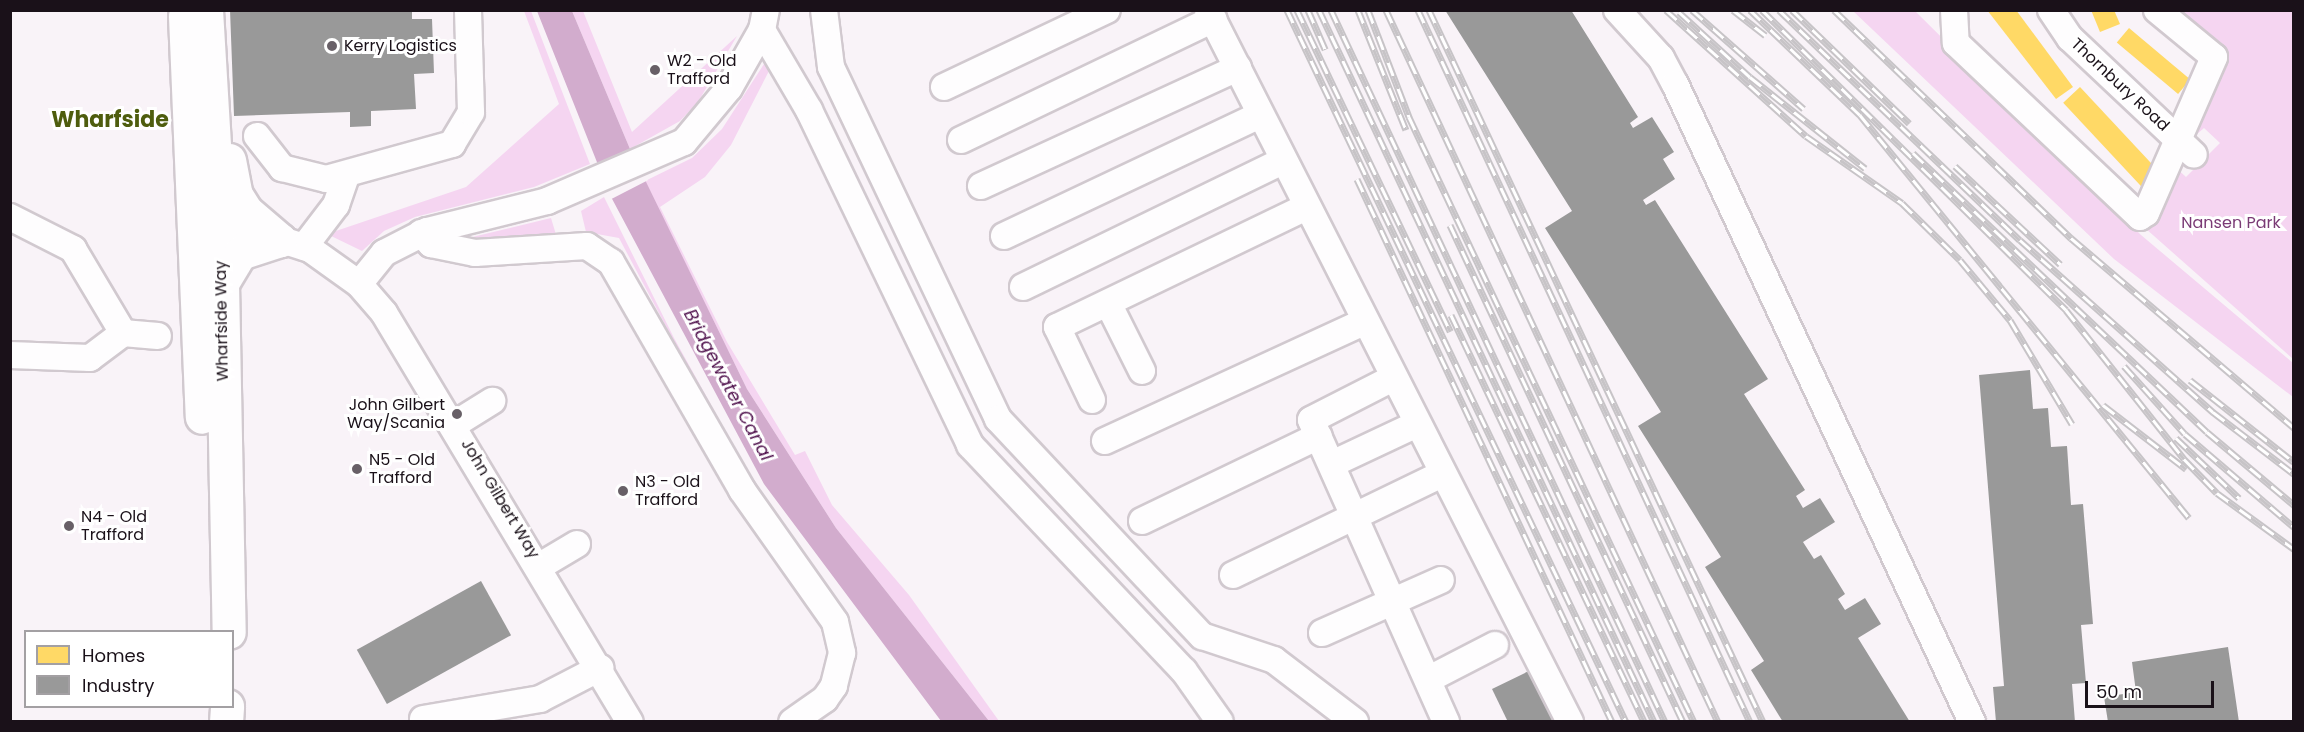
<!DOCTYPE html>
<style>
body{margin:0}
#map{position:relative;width:2304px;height:732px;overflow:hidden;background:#f9f3f8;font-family:Poppins,sans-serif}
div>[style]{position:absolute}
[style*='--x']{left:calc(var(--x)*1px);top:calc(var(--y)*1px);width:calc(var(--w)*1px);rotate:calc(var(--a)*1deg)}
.green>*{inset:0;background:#f5d5f1}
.water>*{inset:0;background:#d2accd}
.pier>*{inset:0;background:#f9f3f8;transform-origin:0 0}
.homes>*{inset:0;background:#ffd966;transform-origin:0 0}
.industry>*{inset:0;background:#999;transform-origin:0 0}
.roads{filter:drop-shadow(2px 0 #d1c9cf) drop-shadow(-2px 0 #d1c9cf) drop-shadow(0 2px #d1c9cf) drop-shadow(0 -2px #d1c9cf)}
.minor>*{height:26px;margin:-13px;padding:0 13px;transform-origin:13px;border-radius:13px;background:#fefdfe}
.highway>*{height:33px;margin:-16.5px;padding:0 16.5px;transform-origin:16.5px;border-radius:16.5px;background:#fefdfe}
.rail>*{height:7px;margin-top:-3.5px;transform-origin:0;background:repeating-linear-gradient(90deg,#fff 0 14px,#c7c4c7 0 28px);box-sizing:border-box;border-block:2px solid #c7c4c7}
.dots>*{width:16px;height:16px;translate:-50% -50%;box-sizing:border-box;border:3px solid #fff;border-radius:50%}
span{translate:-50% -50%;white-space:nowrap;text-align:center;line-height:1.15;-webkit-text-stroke:6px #fff;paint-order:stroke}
.poi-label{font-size:16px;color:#1a1119}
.left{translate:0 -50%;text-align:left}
.right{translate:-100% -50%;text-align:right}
.street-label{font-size:16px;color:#1a1119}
.park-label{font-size:16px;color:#7a3a75}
.water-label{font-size:18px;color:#4e0f4b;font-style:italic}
.district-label{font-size:22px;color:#4e5d0e;font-weight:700}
.frame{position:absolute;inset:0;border:12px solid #1a1119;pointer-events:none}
.legend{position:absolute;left:24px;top:630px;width:210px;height:78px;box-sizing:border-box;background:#fff;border:2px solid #a3a0a3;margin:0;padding:8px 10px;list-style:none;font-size:18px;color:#1a1119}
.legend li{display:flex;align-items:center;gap:12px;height:30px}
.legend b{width:30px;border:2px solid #a3a0a3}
.scale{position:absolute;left:2085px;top:681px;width:129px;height:27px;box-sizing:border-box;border:3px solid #1a1119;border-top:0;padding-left:8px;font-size:18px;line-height:21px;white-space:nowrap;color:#1a1119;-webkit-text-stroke:4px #fff;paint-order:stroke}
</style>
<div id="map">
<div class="green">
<i style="clip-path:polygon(524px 11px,531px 11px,590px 164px,534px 187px,415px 217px,384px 231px,362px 251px,327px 234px,466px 187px,559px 104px)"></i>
<i style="clip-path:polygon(572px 11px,583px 11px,632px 132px,737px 36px,698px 102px,680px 121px,630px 149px)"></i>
<i style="clip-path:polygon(1853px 11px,1915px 11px,2141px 235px,2293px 363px,2293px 397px,2114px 259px)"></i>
<i style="clip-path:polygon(2162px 11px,2293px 11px,2293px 359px,2145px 228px,2173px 165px,2186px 177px,2220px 143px,2204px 128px,2197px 134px,2189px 126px,2220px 54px)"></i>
<i style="clip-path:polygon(764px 64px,770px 69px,731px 145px,705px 177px,660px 207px,727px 342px,795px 455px,805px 451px,832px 505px,909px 595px,999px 721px,989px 721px,836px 528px,747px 389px,645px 181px,692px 158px,722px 129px)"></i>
<i style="clip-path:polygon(604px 197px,674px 338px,750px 475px,702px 394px,619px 238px,586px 232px,581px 211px)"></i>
<i style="clip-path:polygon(551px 218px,557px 238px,509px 244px,460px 240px)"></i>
</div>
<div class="water">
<i style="clip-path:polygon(537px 11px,572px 11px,630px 149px,747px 389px,836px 528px,989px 721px,941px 721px,764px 484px,610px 195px)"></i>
</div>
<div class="pier">
<i style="left:632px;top:148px;width:36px;height:42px;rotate:63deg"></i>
</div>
<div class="homes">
<i style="clip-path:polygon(1987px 10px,2016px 10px,2073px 87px,2056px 99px)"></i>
<i style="clip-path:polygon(2091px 10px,2114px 10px,2120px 24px,2100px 32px)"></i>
<i style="left:2129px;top:28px;width:80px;height:19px;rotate:40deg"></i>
<i style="left:2080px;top:87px;width:115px;height:23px;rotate:47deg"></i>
</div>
<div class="industry">
<i style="clip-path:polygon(230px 10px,412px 10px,412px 19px,432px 19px,434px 73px,414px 74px,416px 109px,371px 111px,371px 126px,350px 127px,350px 112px,234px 116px)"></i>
<i style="clip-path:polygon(1445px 10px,1571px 10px,1638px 117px,1630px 123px,1633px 128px,1652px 117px,1674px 152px,1663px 159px,1675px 179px,1643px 200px,1646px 205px,1655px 200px,1768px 379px,1744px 394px,1805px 490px,1796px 496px,1803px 508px,1820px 498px,1835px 522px,1803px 542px,1814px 559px,1821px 555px,1845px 594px,1838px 599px,1845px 610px,1865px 598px,1881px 624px,1858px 638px,1910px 722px,1783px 722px,1751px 670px,1764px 661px,1705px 567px,1721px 557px,1638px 426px,1661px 412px,1545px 228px,1572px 211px)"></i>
<i style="clip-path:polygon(2030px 370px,2033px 409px,2048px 408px,2051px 447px,2067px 446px,2071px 505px,2083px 504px,2093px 624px,2081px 625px,2086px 683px,2072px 684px,2075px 722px,1996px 722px,1993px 687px,2004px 686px,1979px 375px)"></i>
<i style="left:481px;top:581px;width:62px;height:142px;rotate:61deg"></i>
<i style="clip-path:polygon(2228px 647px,2239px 722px,2108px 722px,2104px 697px,2136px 692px,2132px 662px)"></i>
<i style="clip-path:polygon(1535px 668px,1560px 722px,1508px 722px,1492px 689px)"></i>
</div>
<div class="roads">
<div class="minor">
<i style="--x:824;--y:10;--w:57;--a:83"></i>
<i style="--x:831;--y:67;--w:390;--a:64.6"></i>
<i style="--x:998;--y:419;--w:298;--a:46.8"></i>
<i style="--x:1202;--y:636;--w:76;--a:18.4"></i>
<i style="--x:1274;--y:660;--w:102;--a:37.4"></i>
<i style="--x:1208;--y:10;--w:799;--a:63.05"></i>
<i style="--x:1617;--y:10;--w:65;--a:47.5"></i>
<i style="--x:1661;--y:58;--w:30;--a:62"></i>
<i style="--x:1675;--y:84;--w:704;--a:65.04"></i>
<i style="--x:1954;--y:10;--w:33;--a:87"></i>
<i style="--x:1956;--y:43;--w:253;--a:43.4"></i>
<i style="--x:2140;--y:217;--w:7;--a:-34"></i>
<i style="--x:2146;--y:213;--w:170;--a:-66.4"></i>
<i style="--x:2214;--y:57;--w:74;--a:-140.5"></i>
<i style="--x:2051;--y:10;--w:34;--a:56"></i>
<i style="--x:2070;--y:38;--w:170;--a:43.3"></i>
<i style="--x:762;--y:30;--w:93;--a:59.6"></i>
<i style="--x:809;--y:110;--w:372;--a:64.3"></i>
<i style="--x:970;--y:445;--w:311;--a:46.6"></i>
<i style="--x:1184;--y:671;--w:62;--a:54.8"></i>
<i style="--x:944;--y:87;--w:180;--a:-25.3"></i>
<i style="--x:257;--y:136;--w:41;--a:52"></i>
<i style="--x:282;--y:168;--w:45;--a:14"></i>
<i style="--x:326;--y:179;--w:131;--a:-15.5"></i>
<i style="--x:452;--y:144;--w:37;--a:-59"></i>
<i style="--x:471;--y:112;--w:102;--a:-91.7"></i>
<i style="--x:961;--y:140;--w:280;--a:-25.6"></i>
<i style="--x:981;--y:186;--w:283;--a:-24.7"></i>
<i style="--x:10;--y:217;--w:71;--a:26.9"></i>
<i style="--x:73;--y:249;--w:98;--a:59.2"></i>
<i style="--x:200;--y:224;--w:35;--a:2"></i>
<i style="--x:235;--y:225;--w:79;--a:17.7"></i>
<i style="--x:310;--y:249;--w:60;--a:35.5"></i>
<i style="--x:359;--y:284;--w:38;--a:49"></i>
<i style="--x:384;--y:313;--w:477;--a:59"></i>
<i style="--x:421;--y:233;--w:15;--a:48"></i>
<i style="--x:431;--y:244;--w:45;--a:11.6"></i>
<i style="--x:475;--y:253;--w:112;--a:-3.6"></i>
<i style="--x:587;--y:246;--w:29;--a:34"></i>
<i style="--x:611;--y:262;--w:263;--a:60.1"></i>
<i style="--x:742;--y:490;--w:161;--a:54.8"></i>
<i style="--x:835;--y:622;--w:32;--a:77"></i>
<i style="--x:842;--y:653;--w:34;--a:104"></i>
<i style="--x:834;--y:686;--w:16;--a:125"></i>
<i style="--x:825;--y:699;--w:40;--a:145.1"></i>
<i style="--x:1004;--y:236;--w:283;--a:-25.3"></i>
<i style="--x:304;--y:247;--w:53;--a:-52.7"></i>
<i style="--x:336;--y:205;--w:31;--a:-71"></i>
<i style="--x:359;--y:284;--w:40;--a:-51"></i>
<i style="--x:384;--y:253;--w:48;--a:-27.1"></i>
<i style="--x:427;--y:231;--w:124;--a:-14"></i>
<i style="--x:547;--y:201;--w:149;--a:-23.3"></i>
<i style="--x:684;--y:142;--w:70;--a:-50.2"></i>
<i style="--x:729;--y:88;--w:67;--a:-60.4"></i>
<i style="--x:762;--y:30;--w:20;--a:-79"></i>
<i style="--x:1023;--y:287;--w:289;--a:-25.9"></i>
<i style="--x:1108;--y:303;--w:76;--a:63.4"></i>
<i style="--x:10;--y:355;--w:80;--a:2.1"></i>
<i style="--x:90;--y:358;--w:41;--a:-37.1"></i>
<i style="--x:123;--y:333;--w:35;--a:5"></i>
<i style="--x:1393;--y:378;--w:92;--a:152.9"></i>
<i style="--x:1311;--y:420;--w:331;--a:65.9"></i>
<i style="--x:1092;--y:400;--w:81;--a:-115.6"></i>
<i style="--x:1057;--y:327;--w:276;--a:-25.7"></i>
<i style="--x:455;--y:424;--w:44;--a:-31.9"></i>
<i style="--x:1105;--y:441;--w:285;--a:-24.7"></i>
<i style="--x:1332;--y:464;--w:94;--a:-25.2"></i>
<i style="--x:1142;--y:521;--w:196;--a:-25.7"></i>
<i style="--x:540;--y:566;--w:43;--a:-30.7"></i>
<i style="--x:1233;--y:575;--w:232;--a:-25.8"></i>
<i style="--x:1322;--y:633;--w:130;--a:-24"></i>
<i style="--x:1431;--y:678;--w:72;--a:-27.3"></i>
<i style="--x:423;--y:719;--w:119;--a:-9.7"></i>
<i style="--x:540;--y:699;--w:68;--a:-27.3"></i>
</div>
<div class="highway">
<i style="--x:206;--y:10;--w:273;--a:86.6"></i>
<i style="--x:222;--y:283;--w:349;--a:88.9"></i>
<i style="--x:185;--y:16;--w:401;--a:87.6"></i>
<i style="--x:229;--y:160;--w:36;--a:79"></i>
<i style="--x:236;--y:195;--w:19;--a:58"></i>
<i style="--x:246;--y:211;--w:45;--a:40.5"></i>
<i style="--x:222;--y:283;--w:35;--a:-59"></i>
<i style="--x:240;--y:253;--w:42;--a:-18"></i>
<i style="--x:226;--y:722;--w:16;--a:-86"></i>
</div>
</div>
<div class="rail">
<i style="--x:1287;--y:10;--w:789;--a:64.54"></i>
<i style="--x:1297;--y:10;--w:356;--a:64.5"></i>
<i style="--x:1308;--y:10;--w:43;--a:66.4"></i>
<i style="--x:1319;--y:10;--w:787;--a:64.8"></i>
<i style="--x:1331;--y:10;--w:786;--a:64.87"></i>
<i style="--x:1358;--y:10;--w:129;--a:68.2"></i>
<i style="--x:1368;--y:10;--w:115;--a:69"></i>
<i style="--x:1409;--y:117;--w:669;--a:64.78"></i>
<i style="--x:1386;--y:10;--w:786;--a:65"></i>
<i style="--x:1418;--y:10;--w:786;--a:65"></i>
<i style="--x:1429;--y:10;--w:786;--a:64.87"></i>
<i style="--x:1666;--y:10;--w:188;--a:42"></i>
<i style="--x:1806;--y:136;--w:117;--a:34.9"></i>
<i style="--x:1902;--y:203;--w:81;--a:44.5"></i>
<i style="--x:1960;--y:260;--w:78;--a:50.2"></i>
<i style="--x:2010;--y:320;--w:121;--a:59.2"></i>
<i style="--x:1692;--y:10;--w:149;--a:41.5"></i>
<i style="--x:1733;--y:10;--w:41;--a:38"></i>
<i style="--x:1750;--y:10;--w:152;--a:43.7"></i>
<i style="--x:1860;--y:115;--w:520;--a:50.77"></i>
<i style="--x:1762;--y:10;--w:427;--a:44.6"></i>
<i style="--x:2066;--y:310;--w:190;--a:51.6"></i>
<i style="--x:2184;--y:459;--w:47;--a:45.9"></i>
<i style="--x:2217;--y:493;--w:95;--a:36"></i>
<i style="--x:1779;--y:10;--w:333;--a:43.7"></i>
<i style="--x:2020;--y:240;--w:259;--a:41.7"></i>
<i style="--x:2213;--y:412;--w:102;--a:37.4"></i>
<i style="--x:1792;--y:10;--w:163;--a:44"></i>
<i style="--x:1834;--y:10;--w:329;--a:43.9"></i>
<i style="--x:2071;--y:238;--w:293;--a:40.4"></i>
<i style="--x:1679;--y:12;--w:96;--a:42.5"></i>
<i style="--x:1750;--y:77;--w:147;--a:38.4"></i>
<i style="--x:1913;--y:153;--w:405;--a:43.5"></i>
<i style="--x:2207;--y:432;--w:114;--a:40"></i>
<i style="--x:1955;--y:166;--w:144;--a:43"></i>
<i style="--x:1357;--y:179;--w:600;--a:64.84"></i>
<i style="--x:1450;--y:225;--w:549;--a:64.88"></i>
<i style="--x:1451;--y:315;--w:450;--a:64.6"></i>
<i style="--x:2124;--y:366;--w:91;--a:48.1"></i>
<i style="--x:2185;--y:434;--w:143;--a:40.5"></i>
<i style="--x:2190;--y:380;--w:132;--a:38.3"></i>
<i style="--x:2103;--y:405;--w:105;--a:37.6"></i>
<i style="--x:2176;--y:438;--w:87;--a:43.6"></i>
</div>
<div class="dots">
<i style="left:332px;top:46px;background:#686067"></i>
<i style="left:655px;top:70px;background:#686067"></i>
<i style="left:457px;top:414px;background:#686067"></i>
<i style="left:357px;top:469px;background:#686067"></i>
<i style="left:623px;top:491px;background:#686067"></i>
<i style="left:69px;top:526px;background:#686067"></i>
</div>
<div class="poi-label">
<span class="left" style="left:344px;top:46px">Kerry Logistics</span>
<span class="left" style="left:667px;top:70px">W2 - Old<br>Trafford</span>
<span class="right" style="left:445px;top:414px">John Gilbert<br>Way/Scania</span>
<span class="left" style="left:369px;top:469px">N5 - Old<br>Trafford</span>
<span class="left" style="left:635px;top:491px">N3 - Old<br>Trafford</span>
<span class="left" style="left:81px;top:526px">N4 - Old<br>Trafford</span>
</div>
<div class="street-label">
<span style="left:2120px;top:85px;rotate:43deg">Thornbury Road</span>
<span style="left:222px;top:321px;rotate:-91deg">Wharfside Way</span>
<span style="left:500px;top:499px;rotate:59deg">John Gilbert Way</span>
</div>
<div class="park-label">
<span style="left:2231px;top:223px">Nansen Park</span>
</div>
<div class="water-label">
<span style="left:728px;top:385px;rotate:62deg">Bridgewater Canal</span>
</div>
<div class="district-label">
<span style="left:110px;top:120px">Wharfside</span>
</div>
<div class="frame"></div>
<ul class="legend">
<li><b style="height:16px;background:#ffd966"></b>Homes</li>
<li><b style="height:16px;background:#999"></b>Industry</li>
</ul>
<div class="scale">50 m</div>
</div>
